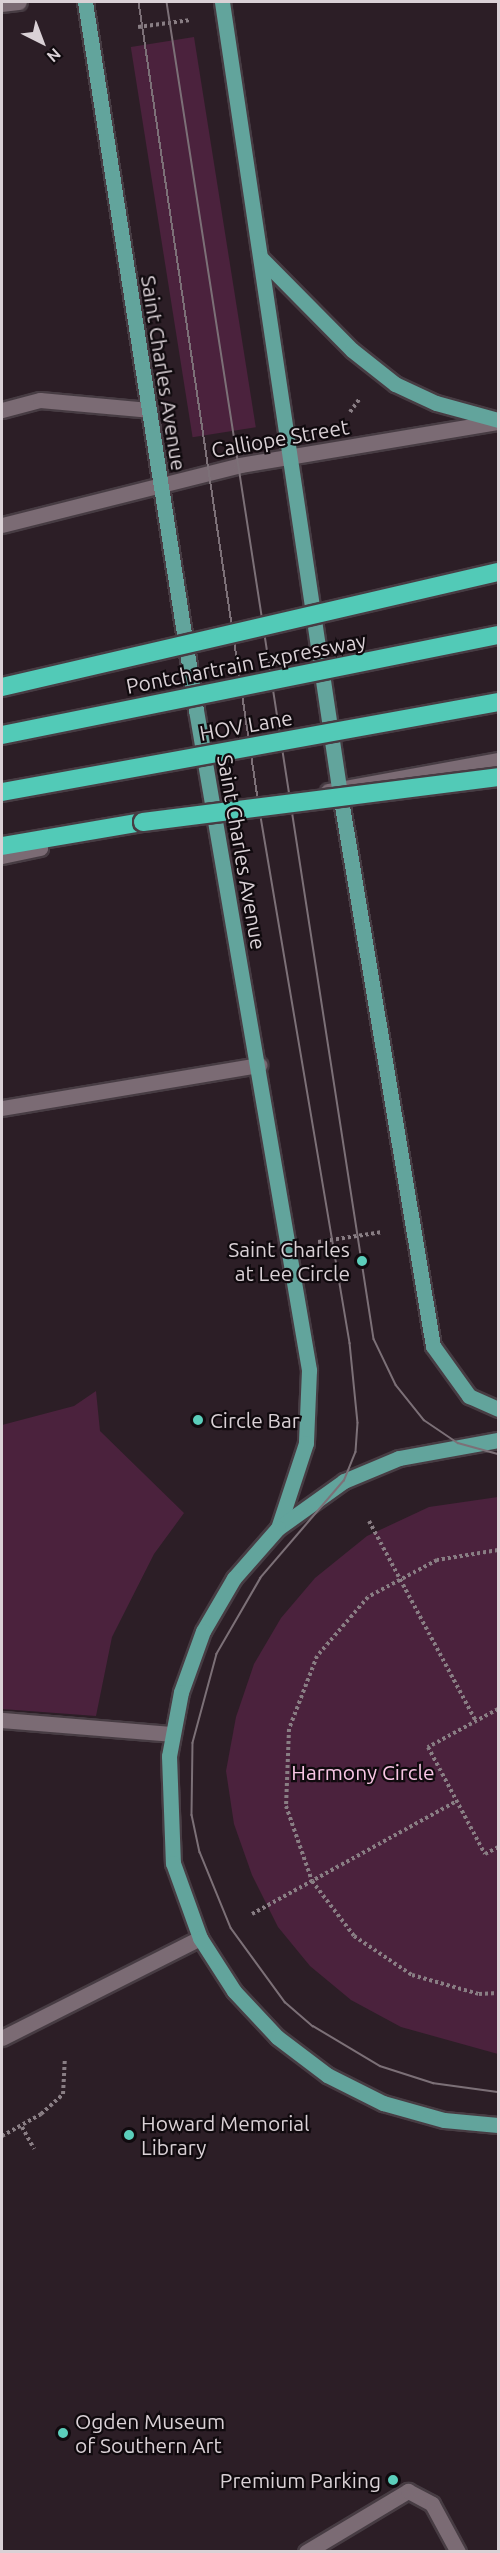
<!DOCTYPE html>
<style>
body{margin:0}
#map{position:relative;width:500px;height:2553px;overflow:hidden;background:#2c1e26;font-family:Ubuntu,sans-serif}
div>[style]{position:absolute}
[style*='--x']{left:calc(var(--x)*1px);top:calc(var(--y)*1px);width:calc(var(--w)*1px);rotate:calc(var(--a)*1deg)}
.green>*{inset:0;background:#4b223d;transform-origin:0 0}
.path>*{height:4px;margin-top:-2px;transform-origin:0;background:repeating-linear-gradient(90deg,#897e84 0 3px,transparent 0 6px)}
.roads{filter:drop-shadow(2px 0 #473c43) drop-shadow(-2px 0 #473c43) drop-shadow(0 2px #473c43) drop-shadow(0 -2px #473c43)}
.minor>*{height:15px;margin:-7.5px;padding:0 7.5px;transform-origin:7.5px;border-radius:7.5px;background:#7b6b74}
.major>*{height:15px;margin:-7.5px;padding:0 7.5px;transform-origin:7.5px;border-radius:7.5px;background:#62a49c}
.highway>*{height:18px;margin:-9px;padding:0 9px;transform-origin:9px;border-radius:9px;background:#52cab7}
.tram>*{height:1.5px;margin:-0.75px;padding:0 0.75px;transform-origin:0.75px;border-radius:0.75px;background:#7c7077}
.bridges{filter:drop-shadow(2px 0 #473c43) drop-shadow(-2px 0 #473c43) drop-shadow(0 2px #473c43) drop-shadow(0 -2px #473c43)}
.highway-bridge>*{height:18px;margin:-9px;padding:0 9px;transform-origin:9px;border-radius:9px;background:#52cab7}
.dots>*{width:16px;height:16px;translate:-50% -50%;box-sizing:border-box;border:3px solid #100a0e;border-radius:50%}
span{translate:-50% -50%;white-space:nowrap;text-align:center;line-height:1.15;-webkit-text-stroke:4.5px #100a0e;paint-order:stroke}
.street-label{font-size:21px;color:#dad1d6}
.poi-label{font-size:21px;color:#dad1d6}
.right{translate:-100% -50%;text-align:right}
.left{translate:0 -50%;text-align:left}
.park-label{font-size:21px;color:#f9c6e4}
.frame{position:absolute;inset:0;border:3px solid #dad1d6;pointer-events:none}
.north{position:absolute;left:12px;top:12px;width:60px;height:60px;-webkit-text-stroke:4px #100a0e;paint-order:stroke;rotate:138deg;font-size:16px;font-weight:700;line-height:24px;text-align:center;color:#dad1d6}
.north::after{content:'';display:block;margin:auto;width:21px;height:27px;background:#dad1d6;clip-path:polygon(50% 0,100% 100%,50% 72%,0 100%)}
</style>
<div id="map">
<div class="green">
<i style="left:194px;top:37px;width:395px;height:64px;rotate:81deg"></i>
<i style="clip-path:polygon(96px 1391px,100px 1431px,184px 1513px,154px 1554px,112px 1637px,96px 1716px,2px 1709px,2px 1425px,74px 1406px)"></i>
<i style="clip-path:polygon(498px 1497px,498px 2054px,401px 2027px,351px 2000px,310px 1966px,278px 1927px,252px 1875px,234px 1824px,226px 1771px,236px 1717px,254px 1664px,281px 1618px,315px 1578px,367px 1536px,429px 1507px)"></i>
</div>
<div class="path">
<i style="--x:138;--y:27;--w:53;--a:-7.5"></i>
<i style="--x:350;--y:412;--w:17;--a:-54"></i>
<i style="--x:318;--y:1242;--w:65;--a:-8.9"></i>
<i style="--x:369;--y:1521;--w:227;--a:61.9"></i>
<i style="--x:498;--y:1550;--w:62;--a:170.7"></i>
<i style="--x:437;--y:1560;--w:78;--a:151.8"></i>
<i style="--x:368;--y:1597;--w:78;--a:130.8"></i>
<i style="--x:317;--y:1656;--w:78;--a:111"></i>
<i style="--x:289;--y:1729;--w:77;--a:92.2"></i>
<i style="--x:286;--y:1806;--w:79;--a:70.9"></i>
<i style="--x:312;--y:1881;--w:69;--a:52.6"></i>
<i style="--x:354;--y:1936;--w:70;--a:33.9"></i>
<i style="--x:412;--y:1975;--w:70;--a:15.8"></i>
<i style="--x:479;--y:1994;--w:19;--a:-3"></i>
<i style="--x:498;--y:1709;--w:80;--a:151.5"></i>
<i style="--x:428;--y:1747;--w:121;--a:62"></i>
<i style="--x:485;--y:1854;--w:15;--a:-28"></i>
<i style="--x:252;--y:1914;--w:234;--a:-28.9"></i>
<i style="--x:22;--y:2127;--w:25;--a:61"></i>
<i style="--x:2;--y:2136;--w:45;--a:-29.4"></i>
<i style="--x:41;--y:2114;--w:30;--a:-42"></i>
<i style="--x:63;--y:2094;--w:34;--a:-87"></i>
</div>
<div class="roads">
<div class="minor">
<i style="--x:2;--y:4;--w:17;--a:-7"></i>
<i style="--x:2;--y:410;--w:39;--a:-15"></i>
<i style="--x:40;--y:400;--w:109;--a:5.2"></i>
<i style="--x:2;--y:525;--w:245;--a:-14.1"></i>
<i style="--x:240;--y:465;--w:262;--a:-9.5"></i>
<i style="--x:328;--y:791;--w:173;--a:-10.3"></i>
<i style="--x:2;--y:856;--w:39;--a:-12"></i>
<i style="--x:2;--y:1108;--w:261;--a:-9.5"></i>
<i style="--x:2;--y:1720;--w:171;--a:4.7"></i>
<i style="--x:2;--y:2038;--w:222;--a:-26.8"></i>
<i style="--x:306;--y:2552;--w:119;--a:-30.9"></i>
<i style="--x:408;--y:2491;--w:27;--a:28"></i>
<i style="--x:432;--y:2504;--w:55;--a:61.6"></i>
</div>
<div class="major">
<i style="--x:85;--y:2;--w:717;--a:81.09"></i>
<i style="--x:196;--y:710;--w:670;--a:80.28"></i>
<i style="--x:309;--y:1370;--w:73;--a:92.4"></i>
<i style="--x:306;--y:1443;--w:89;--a:108.2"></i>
<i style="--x:222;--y:2;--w:795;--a:81.53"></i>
<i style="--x:339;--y:788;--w:566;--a:80.44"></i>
<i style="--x:433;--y:1346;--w:62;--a:54.2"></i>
<i style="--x:469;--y:1396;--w:32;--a:24"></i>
<i style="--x:261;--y:258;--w:129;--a:45.3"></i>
<i style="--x:352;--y:350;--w:55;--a:38.3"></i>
<i style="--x:395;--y:384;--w:45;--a:24.9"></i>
<i style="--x:436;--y:403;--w:64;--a:15.3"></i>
<i style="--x:498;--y:1440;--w:101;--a:169.7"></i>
<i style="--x:399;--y:1458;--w:60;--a:157.3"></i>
<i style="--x:344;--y:1481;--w:81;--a:144.5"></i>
<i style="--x:278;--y:1528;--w:67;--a:131.3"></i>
<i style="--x:234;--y:1578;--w:61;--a:120.3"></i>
<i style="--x:203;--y:1631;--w:65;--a:109.8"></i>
<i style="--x:181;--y:1692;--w:65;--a:100.6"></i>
<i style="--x:169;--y:1756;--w:107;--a:87.9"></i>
<i style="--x:173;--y:1863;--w:80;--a:70.2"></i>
<i style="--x:200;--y:1938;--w:63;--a:57.3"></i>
<i style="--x:234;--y:1991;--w:63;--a:46.9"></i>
<i style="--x:277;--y:2037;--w:63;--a:37.2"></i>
<i style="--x:327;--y:2075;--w:63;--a:26.6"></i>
<i style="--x:383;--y:2103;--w:63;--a:15.6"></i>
<i style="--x:444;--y:2120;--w:54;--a:5.3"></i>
</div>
<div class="highway">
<i style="--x:2;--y:846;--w:143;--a:-9.7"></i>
</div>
</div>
<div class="tram">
<i style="--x:139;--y:2;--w:812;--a:81.5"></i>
<i style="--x:259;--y:805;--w:546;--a:80.4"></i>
<i style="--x:350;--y:1343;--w:80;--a:84.3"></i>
<i style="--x:358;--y:1423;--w:29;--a:94"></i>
<i style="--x:356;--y:1452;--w:31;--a:112"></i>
<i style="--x:344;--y:1481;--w:128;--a:130.6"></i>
<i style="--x:261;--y:1578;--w:88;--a:120.1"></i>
<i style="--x:217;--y:1654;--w:92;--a:105.1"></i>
<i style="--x:193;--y:1743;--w:72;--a:90.8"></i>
<i style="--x:192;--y:1815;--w:38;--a:78"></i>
<i style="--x:200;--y:1852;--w:82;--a:67.8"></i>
<i style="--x:231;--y:1928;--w:92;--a:53.9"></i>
<i style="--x:285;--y:2002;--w:37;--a:41"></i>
<i style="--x:313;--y:2026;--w:78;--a:30.8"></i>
<i style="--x:380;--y:2066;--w:56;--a:17.8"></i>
<i style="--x:433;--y:2083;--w:66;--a:7.9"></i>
<i style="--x:167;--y:2;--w:1353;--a:81.2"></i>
<i style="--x:374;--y:1339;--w:51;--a:64.4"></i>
<i style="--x:396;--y:1385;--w:45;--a:51.3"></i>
<i style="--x:424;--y:1420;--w:41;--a:34.1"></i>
<i style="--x:458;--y:1443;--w:41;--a:15.4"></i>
</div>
<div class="bridges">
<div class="highway-bridge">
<i style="--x:2;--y:687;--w:509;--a:-13.05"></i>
<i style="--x:2;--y:735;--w:506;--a:-11.4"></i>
<i style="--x:2;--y:792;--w:504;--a:-10.28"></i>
<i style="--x:143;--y:822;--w:358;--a:-7.2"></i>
</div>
</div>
<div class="dots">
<i style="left:362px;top:1261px;background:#5bcebb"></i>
<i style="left:198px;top:1420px;background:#5bcebb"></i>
<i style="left:129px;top:2135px;background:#5bcebb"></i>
<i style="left:63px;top:2433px;background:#5bcebb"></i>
<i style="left:393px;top:2480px;background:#5bcebb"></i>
</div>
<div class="street-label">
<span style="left:164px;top:373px;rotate:81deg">Saint Charles Avenue</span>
<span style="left:280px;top:438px;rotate:-10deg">Calliope Street</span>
<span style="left:246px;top:663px;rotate:-11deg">Pontchartrain Expressway</span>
<span style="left:246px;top:725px;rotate:-10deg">HOV Lane</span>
<span style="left:242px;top:852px;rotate:80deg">Saint Charles Avenue</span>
</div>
<div class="poi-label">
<span class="right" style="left:350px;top:1261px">Saint Charles<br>at Lee Circle</span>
<span class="left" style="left:210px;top:1420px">Circle Bar</span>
<span class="left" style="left:141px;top:2135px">Howard Memorial<br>Library</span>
<span class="left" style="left:75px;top:2433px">Ogden Museum<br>of Southern Art</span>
<span class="right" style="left:381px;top:2480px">Premium Parking</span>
</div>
<div class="park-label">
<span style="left:363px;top:1772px">Harmony Circle</span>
</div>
<div class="frame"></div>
<div class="north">N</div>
</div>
